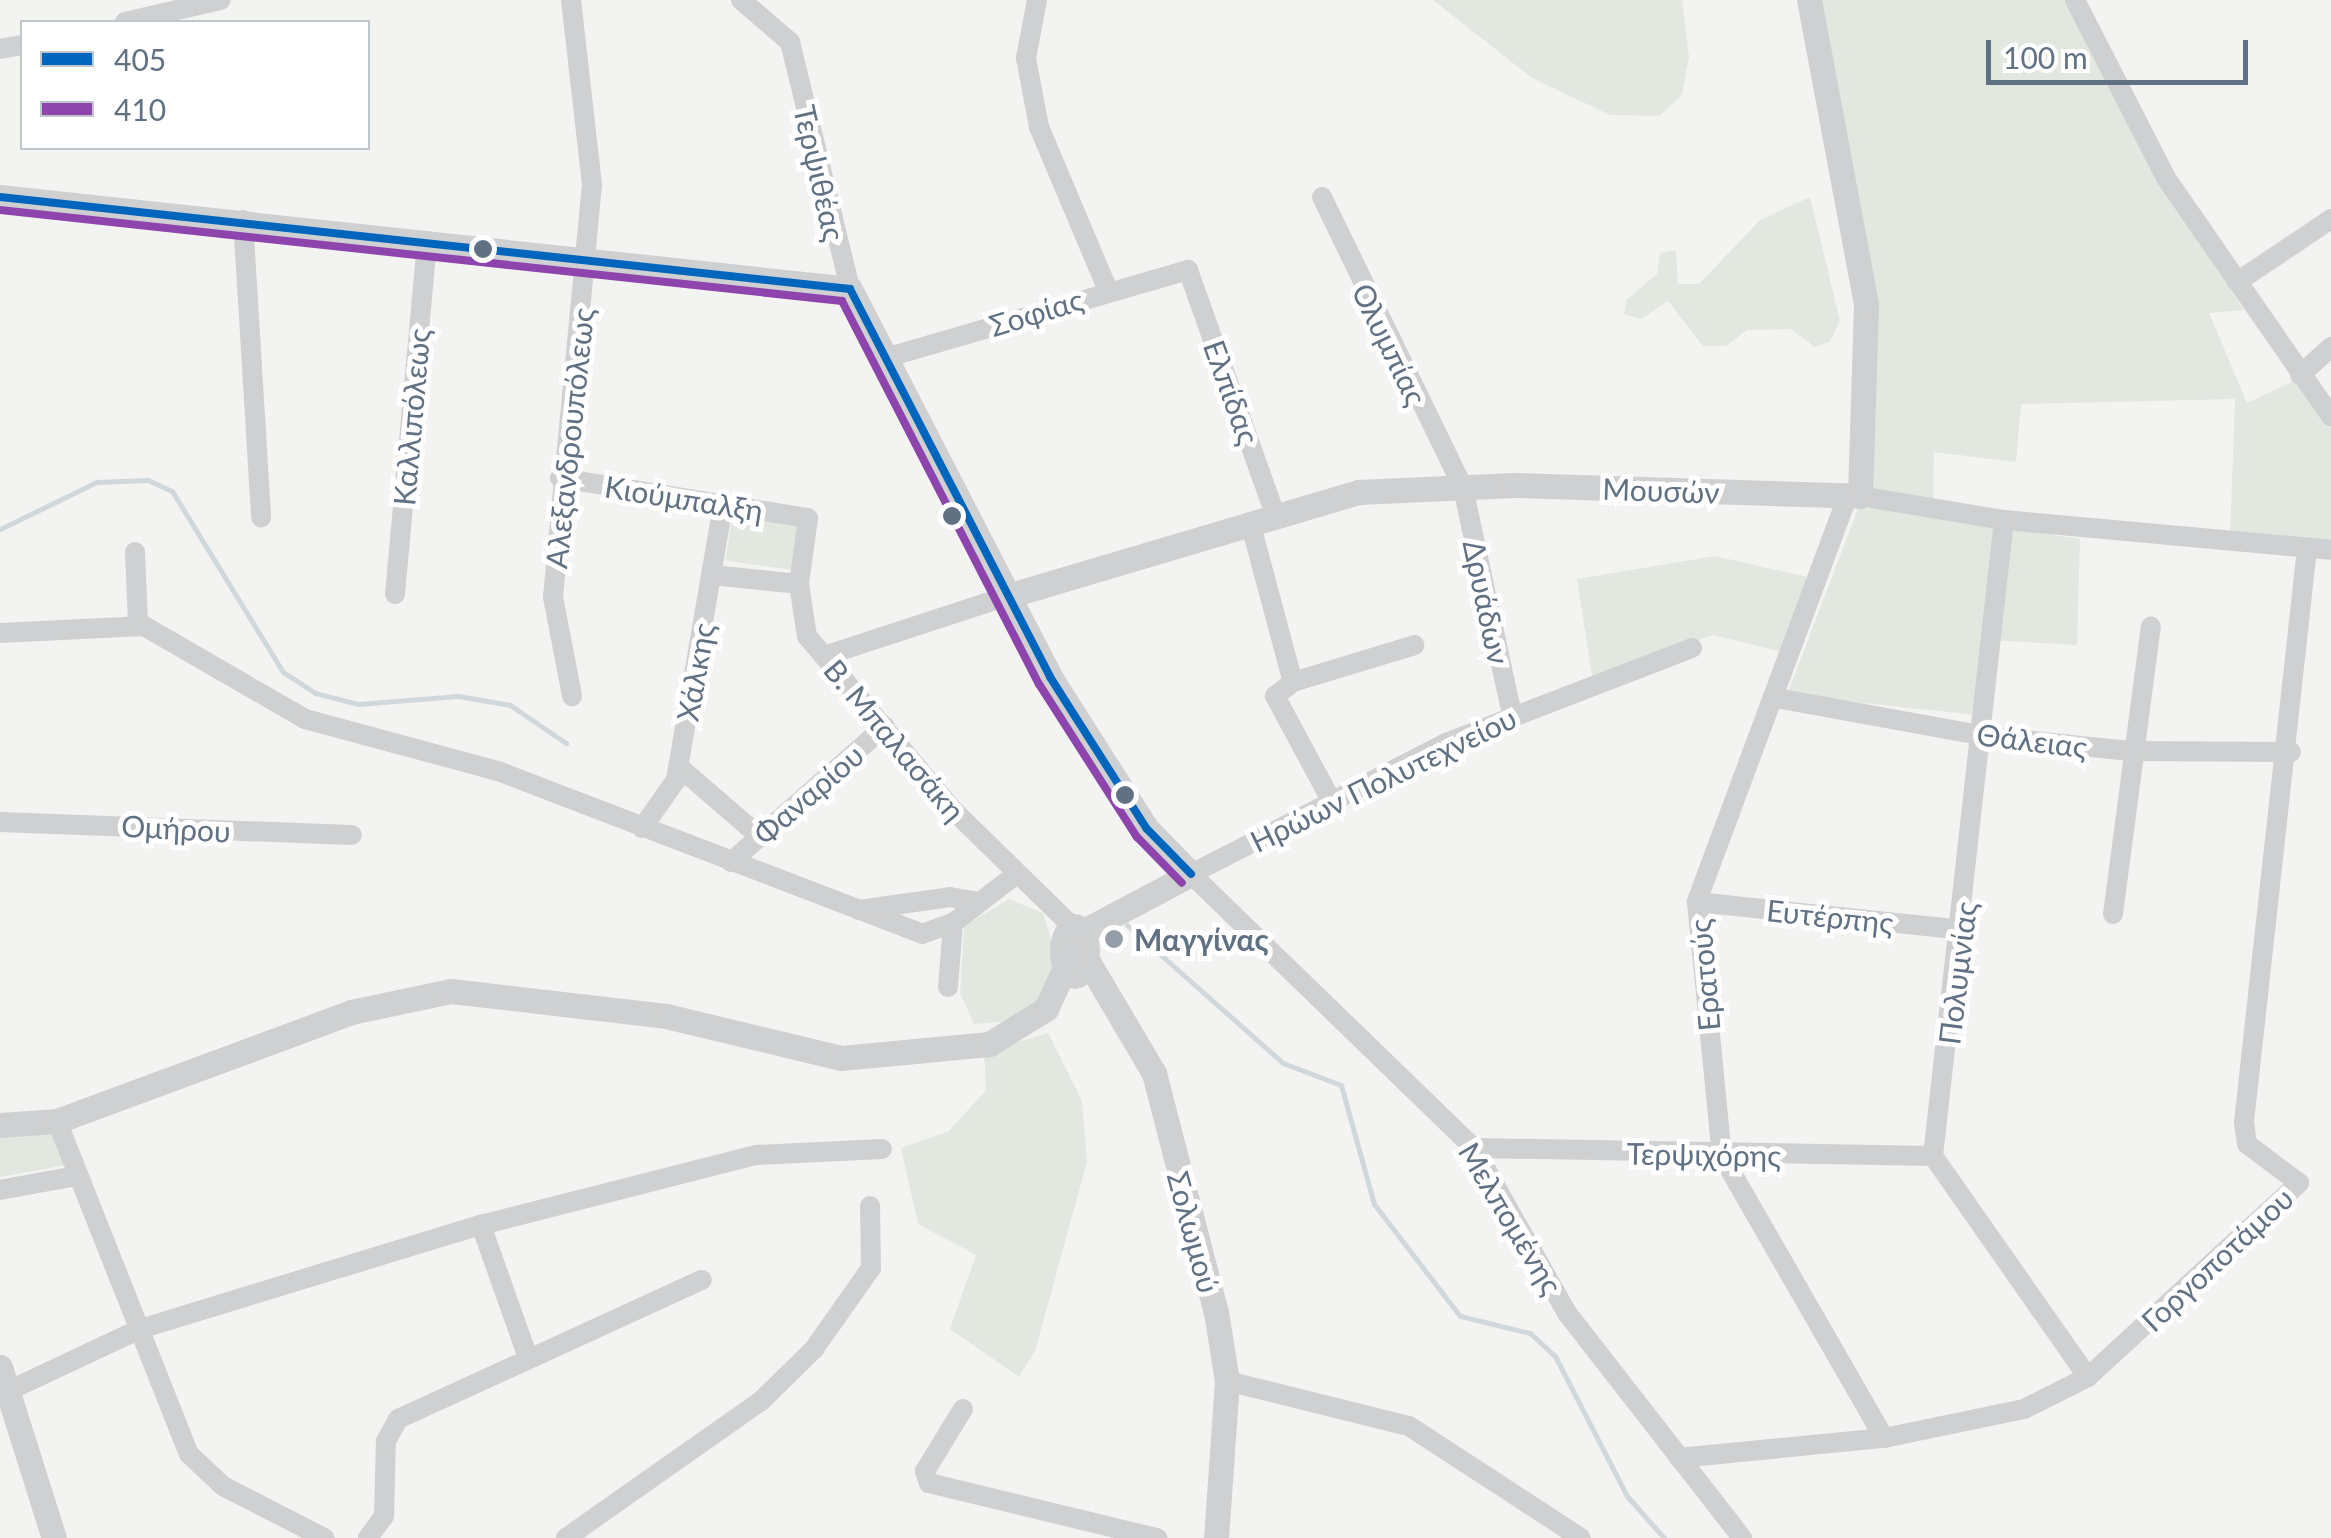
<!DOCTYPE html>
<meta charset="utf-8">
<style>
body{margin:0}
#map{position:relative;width:2331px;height:1538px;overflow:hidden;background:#f3f4f1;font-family:Lato,sans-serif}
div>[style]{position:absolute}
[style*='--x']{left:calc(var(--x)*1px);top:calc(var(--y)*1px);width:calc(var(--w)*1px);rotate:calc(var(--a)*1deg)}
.green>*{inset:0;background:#e2e7df;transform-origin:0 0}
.stream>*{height:5px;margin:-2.5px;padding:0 2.5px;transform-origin:2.5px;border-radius:2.5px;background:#d1d8db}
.minor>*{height:20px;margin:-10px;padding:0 10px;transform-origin:10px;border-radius:10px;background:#cfd0d1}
.tertiary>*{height:25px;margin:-12.5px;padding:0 12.5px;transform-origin:12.5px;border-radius:12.5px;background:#cfd0d1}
.tertiary>.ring{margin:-12.5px;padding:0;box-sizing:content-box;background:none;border:25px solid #cfd0d1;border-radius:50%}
.bus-1>*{height:8px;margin:-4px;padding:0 4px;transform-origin:4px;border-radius:4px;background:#0065bd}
.bus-2>*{height:8px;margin:-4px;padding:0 4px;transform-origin:4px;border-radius:4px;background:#8e44ad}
.dots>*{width:28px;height:28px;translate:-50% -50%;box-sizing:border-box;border:5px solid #fff;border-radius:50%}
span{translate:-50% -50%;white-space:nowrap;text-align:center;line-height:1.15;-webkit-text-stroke:10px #fff;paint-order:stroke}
.street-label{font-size:30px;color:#617184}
.poi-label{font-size:30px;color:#617184;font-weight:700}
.left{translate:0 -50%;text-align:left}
.legend{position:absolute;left:20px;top:20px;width:350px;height:130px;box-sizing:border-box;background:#fff;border:2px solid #c0c6ce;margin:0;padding:12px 18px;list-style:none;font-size:30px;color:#617184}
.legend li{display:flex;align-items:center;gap:20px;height:50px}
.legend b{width:50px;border:2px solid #c0c6ce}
.scale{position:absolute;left:1986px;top:40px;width:262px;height:45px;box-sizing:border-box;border:5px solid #617184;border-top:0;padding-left:12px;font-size:30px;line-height:35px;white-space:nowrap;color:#617184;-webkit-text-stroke:8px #fff;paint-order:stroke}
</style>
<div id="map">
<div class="green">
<i style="clip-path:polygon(1433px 0,1682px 0,1689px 57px,1682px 95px,1659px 116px,1610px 115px,1532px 78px)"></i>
<i style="clip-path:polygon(1822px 0,2068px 0,2161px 182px,2244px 310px,2209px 313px,2247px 403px,2296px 380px,2331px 428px,2331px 543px,2230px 536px,2235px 399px,2021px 404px,2016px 462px,1934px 452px,1933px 503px,1873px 491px,1876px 304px)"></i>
<i style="clip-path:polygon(1810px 197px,1840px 321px,1830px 341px,1815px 347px,1791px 329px,1747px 330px,1726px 346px,1703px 346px,1668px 301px,1641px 319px,1624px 314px,1626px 300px,1657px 274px,1660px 253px,1676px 250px,1678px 284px,1699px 284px,1760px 220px)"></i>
<i style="clip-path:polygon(1859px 506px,2080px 539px,2077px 645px,1990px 640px,1986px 716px,1787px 695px)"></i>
<i style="left:732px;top:515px;width:68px;height:46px;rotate:8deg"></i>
<i style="clip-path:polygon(1715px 556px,1812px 578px,1782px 652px,1713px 635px,1592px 676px,1577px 579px)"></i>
<i style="clip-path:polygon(1009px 899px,1043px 913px,1060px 967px,1025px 1020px,974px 1024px,960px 993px,964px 926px)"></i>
<i style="clip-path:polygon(1048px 1033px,1082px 1101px,1087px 1162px,1035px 1351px,1019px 1377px,950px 1329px,976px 1255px,918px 1224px,901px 1148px,949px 1131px,986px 1090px,984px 1052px)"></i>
<i style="clip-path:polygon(51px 1124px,66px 1165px,0 1177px,0 1129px)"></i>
</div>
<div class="stream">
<i style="--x:0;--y:529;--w:108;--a:-25.9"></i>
<i style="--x:97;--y:482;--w:51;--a:-2.2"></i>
<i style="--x:148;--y:480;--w:26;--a:25"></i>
<i style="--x:172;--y:491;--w:212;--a:58.5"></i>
<i style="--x:283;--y:672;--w:38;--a:33"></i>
<i style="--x:315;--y:693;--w:44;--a:14.3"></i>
<i style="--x:358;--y:704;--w:100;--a:-4.6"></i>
<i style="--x:458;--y:696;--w:53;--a:9.8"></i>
<i style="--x:510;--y:705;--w:68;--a:34.2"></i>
<i style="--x:1127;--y:925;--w:208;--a:41.5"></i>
<i style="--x:1283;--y:1063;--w:62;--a:20.8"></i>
<i style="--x:1341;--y:1085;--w:123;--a:74.5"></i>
<i style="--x:1374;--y:1204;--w:141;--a:52.5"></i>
<i style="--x:1460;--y:1316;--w:72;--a:13.7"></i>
<i style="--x:1530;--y:1333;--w:34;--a:43"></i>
<i style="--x:1555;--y:1356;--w:157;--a:62.8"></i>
<i style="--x:1627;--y:1496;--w:56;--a:48.6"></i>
</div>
<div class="minor">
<i style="--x:571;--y:0;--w:185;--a:83.5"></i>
<i style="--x:592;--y:184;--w:415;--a:95.4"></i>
<i style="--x:553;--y:597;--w:101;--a:79.1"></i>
<i style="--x:741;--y:0;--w:65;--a:40.6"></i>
<i style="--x:790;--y:42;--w:254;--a:76.3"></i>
<i style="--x:1037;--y:0;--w:59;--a:100.7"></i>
<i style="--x:1026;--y:58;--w:70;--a:79.3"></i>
<i style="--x:1039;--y:127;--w:177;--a:67.1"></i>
<i style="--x:2075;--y:0;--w:200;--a:62.9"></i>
<i style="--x:2166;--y:178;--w:290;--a:55.3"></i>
<i style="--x:125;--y:22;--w:98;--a:-13"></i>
<i style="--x:0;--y:49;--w:22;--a:-10"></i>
<i style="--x:1322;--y:197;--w:323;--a:64.1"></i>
<i style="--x:1463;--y:488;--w:232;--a:77.8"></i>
<i style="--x:243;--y:220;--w:298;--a:86.5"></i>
<i style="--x:2237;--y:282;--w:113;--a:-33.8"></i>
<i style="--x:885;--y:358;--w:316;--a:-16.2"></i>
<i style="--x:1188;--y:270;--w:259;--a:70.4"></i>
<i style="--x:2300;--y:375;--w:42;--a:-42.1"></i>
<i style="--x:560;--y:478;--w:251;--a:9.2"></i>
<i style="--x:808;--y:518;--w:67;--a:97.8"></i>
<i style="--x:799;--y:584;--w:53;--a:81.3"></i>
<i style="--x:807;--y:636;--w:226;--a:50"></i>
<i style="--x:952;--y:809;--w:168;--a:44.3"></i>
<i style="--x:1848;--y:495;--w:434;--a:110.4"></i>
<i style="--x:1697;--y:902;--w:255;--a:84.4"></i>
<i style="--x:1722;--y:1156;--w:325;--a:60.1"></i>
<i style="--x:1860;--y:496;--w:146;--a:9.5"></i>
<i style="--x:2004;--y:520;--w:328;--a:5.2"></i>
<i style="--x:2004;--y:520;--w:640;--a:96.37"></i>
<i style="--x:1933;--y:1156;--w:270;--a:55"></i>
<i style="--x:1250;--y:522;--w:166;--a:75"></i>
<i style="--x:135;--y:552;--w:73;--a:87.6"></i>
<i style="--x:712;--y:575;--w:87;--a:5.9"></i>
<i style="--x:395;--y:594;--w:354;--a:-84.8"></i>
<i style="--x:0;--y:633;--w:144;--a:-2.8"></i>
<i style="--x:144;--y:626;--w:186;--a:30"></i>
<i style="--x:305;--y:719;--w:200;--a:15.1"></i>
<i style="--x:498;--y:771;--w:454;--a:21"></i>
<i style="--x:922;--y:934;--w:33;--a:-20"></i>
<i style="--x:1692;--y:648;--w:264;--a:158.9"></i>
<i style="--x:1446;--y:743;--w:287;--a:152.8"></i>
<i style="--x:1191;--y:874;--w:394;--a:44.1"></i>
<i style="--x:1474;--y:1148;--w:189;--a:60.6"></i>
<i style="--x:1567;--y:1313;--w:285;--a:52.1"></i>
<i style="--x:824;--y:656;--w:189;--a:-18.1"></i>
<i style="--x:1776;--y:698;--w:212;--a:10.3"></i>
<i style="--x:1985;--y:736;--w:146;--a:5.9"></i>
<i style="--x:2130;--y:751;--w:161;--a:0.4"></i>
<i style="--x:678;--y:766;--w:107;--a:40.8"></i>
<i style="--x:1331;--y:800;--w:118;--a:-118.3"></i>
<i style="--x:1275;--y:696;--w:23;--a:-38"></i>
<i style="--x:1293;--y:682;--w:127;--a:-16.9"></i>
<i style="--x:0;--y:822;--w:352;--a:2.1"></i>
<i style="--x:642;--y:828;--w:59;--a:-54.7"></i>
<i style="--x:676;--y:780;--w:279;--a:-80.3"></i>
<i style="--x:731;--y:862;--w:205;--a:-41.4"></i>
<i style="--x:1697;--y:902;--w:268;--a:6"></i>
<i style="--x:859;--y:910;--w:92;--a:-8.1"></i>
<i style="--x:950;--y:897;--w:27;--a:10"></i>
<i style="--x:2113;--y:914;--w:290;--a:-82.5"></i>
<i style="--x:948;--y:987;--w:64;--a:-85.5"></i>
<i style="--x:953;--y:923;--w:78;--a:-37.7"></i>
<i style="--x:57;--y:1121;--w:358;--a:68.4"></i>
<i style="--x:189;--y:1454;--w:47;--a:43.3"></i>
<i style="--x:223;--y:1486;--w:114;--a:27.2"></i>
<i style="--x:1474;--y:1148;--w:459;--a:1"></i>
<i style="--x:0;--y:1190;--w:77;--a:-10.4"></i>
<i style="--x:481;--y:1225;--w:141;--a:70.5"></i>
<i style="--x:1227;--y:1381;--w:187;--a:13.9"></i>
<i style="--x:1409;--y:1426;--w:205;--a:33.1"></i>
<i style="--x:8;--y:1391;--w:146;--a:-25.2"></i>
<i style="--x:140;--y:1329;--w:357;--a:-17"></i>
<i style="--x:481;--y:1225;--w:284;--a:-14.3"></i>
<i style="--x:756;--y:1155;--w:126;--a:-2.7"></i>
<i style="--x:963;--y:1409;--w:73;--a:121.5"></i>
<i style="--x:925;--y:1471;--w:13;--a:72"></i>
<i style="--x:929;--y:1483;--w:235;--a:13.6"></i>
<i style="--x:1679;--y:1458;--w:206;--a:-5.6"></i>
<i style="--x:1884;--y:1438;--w:143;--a:-11.7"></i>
<i style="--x:2024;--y:1409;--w:72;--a:-26.6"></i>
<i style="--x:2088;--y:1377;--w:287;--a:-42.6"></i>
<i style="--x:2299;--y:1183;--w:65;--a:-143.1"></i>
<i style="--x:2247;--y:1144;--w:22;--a:-98"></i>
<i style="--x:2244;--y:1122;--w:576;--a:-83.73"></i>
<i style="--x:368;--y:1538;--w:27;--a:-54"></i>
<i style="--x:384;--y:1516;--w:75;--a:-88.5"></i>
<i style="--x:386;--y:1441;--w:25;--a:-61"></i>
<i style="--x:398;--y:1419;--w:334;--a:-24.6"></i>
<i style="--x:566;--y:1538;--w:240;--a:-35.1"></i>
<i style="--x:762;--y:1400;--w:73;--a:-44.4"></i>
<i style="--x:814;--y:1349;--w:99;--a:-54.9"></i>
<i style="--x:871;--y:1268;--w:62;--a:-90.9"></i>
</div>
<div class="tertiary">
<i style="--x:0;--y:197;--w:855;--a:6.18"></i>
<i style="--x:850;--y:289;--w:437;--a:62.7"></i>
<i style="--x:1050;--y:677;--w:180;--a:57.5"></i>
<i style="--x:1147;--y:829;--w:63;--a:45.6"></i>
<i style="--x:1191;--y:874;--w:121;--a:152"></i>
<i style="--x:1004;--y:597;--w:369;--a:-16.5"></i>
<i style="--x:1358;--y:492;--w:156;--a:-2.6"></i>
<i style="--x:1514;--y:485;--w:346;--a:1.8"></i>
<i style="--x:1860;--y:496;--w:192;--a:-88.2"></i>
<i style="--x:1866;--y:304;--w:309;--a:-100.6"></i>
<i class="ring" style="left:1062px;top:926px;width:-1px;height:-1px"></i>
<i style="--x:1080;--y:948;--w:145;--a:59.4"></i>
<i style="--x:1154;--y:1073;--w:247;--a:75.5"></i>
<i style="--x:1216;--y:1312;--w:70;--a:80.9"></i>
<i style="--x:1227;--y:1381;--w:157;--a:94"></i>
<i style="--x:0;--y:1125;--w:57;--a:-4"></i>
<i style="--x:57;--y:1121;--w:314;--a:-20.3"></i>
<i style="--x:351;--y:1012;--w:102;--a:-11.9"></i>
<i style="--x:451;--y:991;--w:216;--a:6.6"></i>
<i style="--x:666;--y:1016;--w:180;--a:13.5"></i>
<i style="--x:841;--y:1058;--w:149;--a:-5.4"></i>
<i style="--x:989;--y:1044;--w:67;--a:-31.6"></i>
<i style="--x:1046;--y:1009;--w:65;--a:-65.4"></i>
<i style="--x:0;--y:1367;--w:179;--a:72.5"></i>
</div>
<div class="bus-1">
<i style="--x:0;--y:197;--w:855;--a:6.18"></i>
<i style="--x:850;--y:289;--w:437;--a:62.7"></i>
<i style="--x:1050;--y:677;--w:180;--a:57.5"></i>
<i style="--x:1147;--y:829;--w:63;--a:45.6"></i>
</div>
<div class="bus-2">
<i style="--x:0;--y:210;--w:847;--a:6.17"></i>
<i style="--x:842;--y:301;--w:431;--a:62.8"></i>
<i style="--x:1039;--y:684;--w:182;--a:57.4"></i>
<i style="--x:1137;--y:837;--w:64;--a:45.6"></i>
</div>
<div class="dots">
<i style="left:483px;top:249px;background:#617184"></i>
<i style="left:952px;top:516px;background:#617184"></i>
<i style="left:1125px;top:795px;background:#617184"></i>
<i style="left:1114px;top:939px;background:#949faa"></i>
</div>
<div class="street-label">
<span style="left:820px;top:173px;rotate:77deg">Τερψιθέας</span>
<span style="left:1036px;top:312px;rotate:-17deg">Σοφίας</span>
<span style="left:1390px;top:344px;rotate:64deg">Ολυμπίας</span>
<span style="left:1232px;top:392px;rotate:70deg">Ελπίδας</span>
<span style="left:411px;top:417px;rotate:-85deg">Καλλιπόλεως</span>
<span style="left:569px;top:438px;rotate:-84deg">Αλεξανδρουπόλεως</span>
<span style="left:1661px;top:490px;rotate:2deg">Μουσών</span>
<span style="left:684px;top:498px;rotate:9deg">Κιούμπαλξη</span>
<span style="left:1487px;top:602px;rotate:78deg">Δρυάδων</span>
<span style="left:695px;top:672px;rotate:-80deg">Χάλκης</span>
<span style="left:895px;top:740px;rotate:50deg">Β. Μπαλασάκη</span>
<span style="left:2032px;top:740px;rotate:7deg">Θάλειας</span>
<span style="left:1383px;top:779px;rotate:-26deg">Ηρώων Πολυτεχνείου</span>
<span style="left:808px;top:794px;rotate:-41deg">Φαναρίου</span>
<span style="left:176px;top:828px;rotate:3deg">Ομήρου</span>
<span style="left:1830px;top:916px;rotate:6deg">Ευτέρπης</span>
<span style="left:1957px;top:973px;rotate:-83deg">Πολυμνίας</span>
<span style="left:1704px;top:975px;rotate:-95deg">Ερατούς</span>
<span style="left:1704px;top:1154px;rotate:1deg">Τερψιχόρης</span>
<span style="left:1511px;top:1218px;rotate:59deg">Μελπομένης</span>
<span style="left:1194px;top:1232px;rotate:75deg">Σολωμού</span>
<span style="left:2217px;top:1259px;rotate:-43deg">Γοργοποτάμου</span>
</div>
<div class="poi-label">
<span class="left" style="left:1134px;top:939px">Μαγγίνας</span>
</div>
<ul class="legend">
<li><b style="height:12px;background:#0065bd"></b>405</li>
<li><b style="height:12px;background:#8e44ad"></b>410</li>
</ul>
<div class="scale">100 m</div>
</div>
